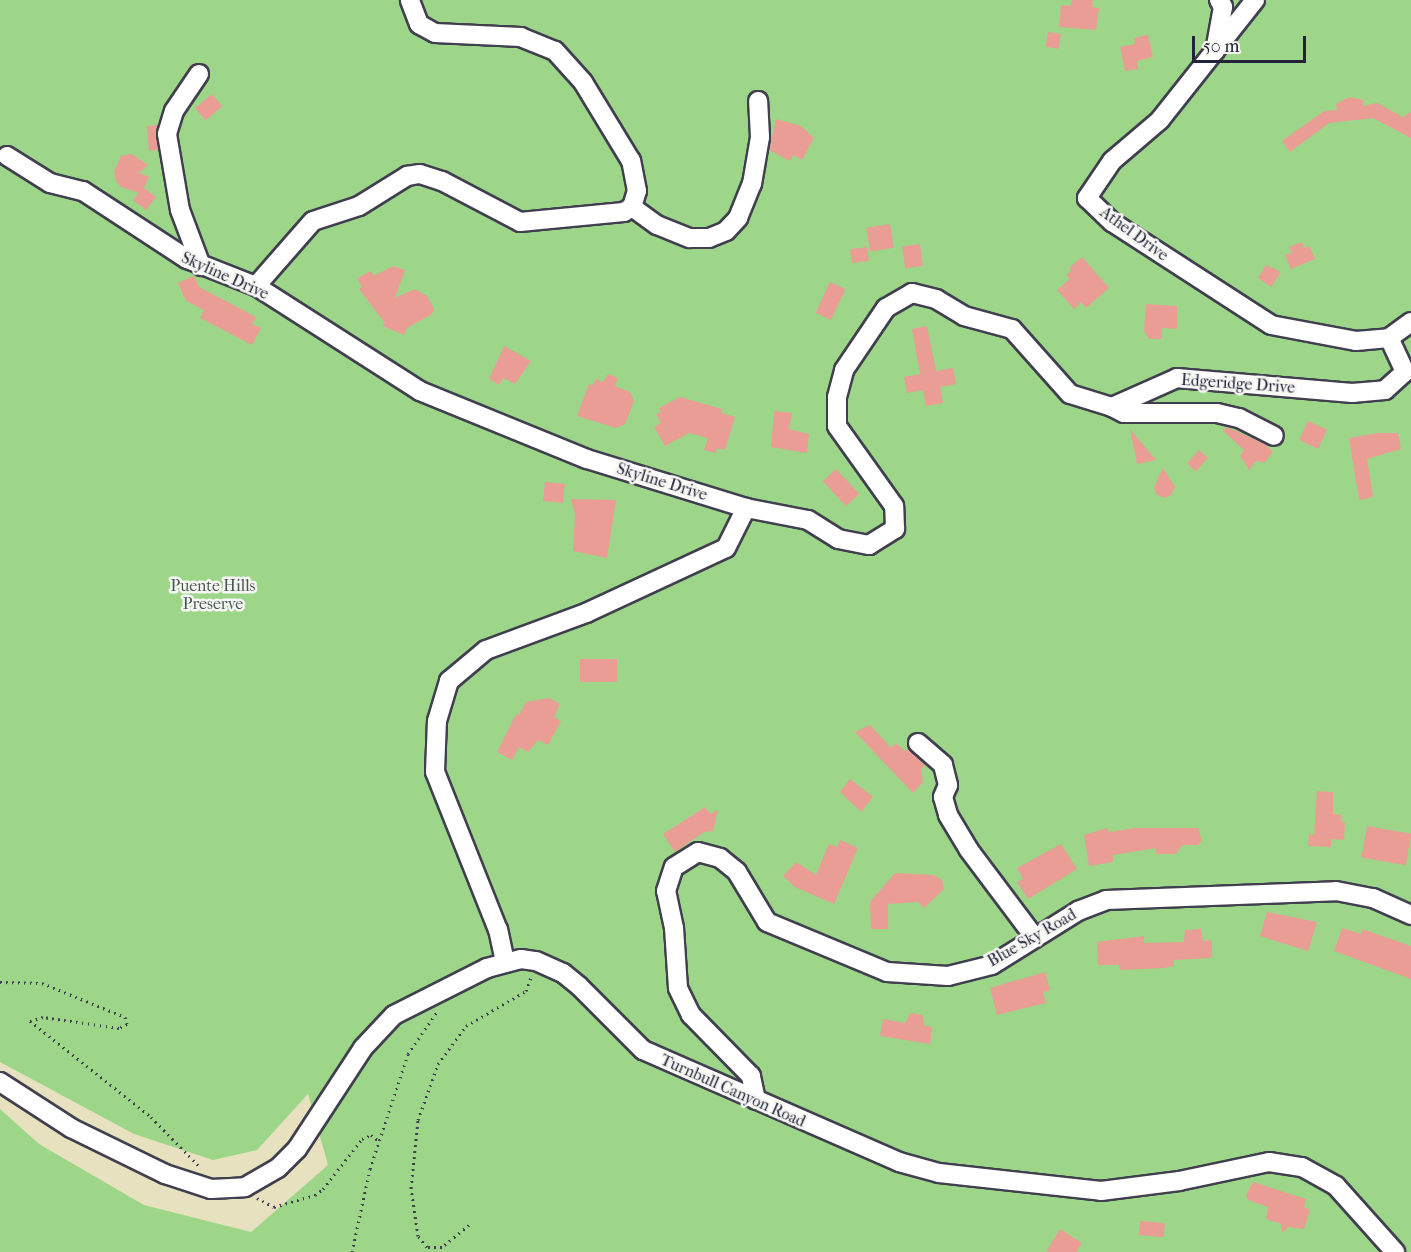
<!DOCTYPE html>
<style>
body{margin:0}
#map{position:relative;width:1411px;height:1252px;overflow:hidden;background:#e8e1bf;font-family:"IM FELL French Canon",serif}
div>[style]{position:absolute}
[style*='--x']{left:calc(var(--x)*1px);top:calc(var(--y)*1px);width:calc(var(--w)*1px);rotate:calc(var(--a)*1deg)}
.green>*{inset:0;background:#9dd688}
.building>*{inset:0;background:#e99d95;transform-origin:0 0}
.path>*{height:3px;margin-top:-1.5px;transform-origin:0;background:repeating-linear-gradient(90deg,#403f4f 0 1.5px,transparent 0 6px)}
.roads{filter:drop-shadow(2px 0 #403f4f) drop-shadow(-2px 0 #403f4f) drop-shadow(0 2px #403f4f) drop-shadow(0 -2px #403f4f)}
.minor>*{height:18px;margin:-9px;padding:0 9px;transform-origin:9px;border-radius:9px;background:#fff}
span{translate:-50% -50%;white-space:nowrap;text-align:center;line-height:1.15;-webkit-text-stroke:5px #f6f6f2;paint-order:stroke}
.street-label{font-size:16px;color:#22223b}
.park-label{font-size:16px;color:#475852}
.scale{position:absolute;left:1192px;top:36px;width:114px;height:27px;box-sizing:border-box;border:3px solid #22223b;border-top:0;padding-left:8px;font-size:18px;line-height:21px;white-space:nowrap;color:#22223b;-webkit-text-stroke:4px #f6f6f2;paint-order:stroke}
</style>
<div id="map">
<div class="green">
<i style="clip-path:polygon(0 0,1411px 0,1411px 1252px,0 1252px,0 1109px,39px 1144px,144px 1205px,251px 1232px,328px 1165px,308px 1094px,257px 1150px,213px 1160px,134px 1134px,0 1062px)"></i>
</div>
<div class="building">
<i style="clip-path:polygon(1072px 0,1093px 0,1092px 7px,1099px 8px,1096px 30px,1059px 27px,1061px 5px,1071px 6px)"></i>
<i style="left:1048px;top:32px;width:13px;height:15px;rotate:9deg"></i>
<i style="clip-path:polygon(1148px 35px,1153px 57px,1137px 61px,1138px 69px,1125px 71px,1120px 47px,1135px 44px,1134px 38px)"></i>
<i style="left:212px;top:94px;width:16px;height:22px;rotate:50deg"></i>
<i style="clip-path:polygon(1349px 97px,1363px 100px,1363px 106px,1377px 103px,1403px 117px,1411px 112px,1411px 138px,1373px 118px,1329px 123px,1290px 152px,1282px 141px,1324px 111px,1337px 110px,1336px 104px)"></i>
<i style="clip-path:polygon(776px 119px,801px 126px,814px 138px,802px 160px,793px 155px,790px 161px,769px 150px)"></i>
<i style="clip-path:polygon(158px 125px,158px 150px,149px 151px,147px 126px)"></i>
<i style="clip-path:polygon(132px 154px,148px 165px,139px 173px,149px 177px,144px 188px,156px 197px,146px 210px,133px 200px,139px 193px,121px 187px,116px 181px,114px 172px,121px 156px)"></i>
<i style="left:890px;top:224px;width:24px;height:24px;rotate:81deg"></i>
<i style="clip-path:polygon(1302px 242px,1304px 248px,1309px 246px,1315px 259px,1291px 269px,1285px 255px,1292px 253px,1289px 247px)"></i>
<i style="left:920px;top:244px;width:22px;height:18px;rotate:82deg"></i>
<i style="left:867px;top:247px;width:14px;height:17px;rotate:82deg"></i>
<i style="clip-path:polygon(1082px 257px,1109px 288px,1086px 308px,1081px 302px,1074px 309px,1057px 290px,1070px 279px,1066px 275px,1071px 271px,1069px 268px)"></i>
<i style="clip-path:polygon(1266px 265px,1281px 272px,1271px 287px,1258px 278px)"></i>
<i style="clip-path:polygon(393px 266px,405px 270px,395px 298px,415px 289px,427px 296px,434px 309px,432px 314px,407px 328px,404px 335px,383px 326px,384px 322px,359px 289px,362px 287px,357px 278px,371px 271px,374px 276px)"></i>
<i style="clip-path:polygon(194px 276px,199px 287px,256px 317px,252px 324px,261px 328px,252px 345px,200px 318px,204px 310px,186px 301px,178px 283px)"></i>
<i style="left:830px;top:282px;width:17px;height:34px;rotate:25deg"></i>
<i style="clip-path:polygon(1146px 304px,1177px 306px,1177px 329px,1162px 328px,1162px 339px,1149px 339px,1144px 331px)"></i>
<i style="clip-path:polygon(927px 326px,936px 371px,953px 368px,956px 384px,940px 387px,943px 403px,926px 406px,923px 390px,907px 393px,904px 377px,920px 374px,912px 329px)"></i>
<i style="clip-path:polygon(504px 346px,531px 361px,515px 384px,503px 378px,499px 385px,489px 379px)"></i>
<i style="clip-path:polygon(608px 374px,618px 378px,615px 386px,630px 392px,634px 401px,625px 424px,616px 428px,577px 416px,589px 384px,593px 385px,596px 379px,603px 382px)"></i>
<i style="clip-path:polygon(680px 397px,722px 409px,721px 413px,735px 417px,725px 450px,717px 448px,716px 453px,704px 450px,708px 438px,689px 433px,665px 446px,654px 427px,661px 423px,656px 414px,661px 412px,659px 408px)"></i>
<i style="clip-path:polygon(774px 411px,792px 413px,789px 429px,809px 434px,807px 453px,771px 447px)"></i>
<i style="left:1308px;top:421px;width:21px;height:21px;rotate:25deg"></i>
<i style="clip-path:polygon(1227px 427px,1265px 444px,1273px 452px,1264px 463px,1256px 461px,1249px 470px,1240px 456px,1244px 450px,1223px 431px)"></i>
<i style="clip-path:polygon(1130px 429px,1156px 460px,1137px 464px)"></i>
<i style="clip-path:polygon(1377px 433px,1398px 433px,1401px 449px,1367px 459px,1373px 497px,1359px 500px,1349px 438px)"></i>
<i style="left:1199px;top:450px;width:12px;height:18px;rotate:42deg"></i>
<i style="clip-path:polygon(1163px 468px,1175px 487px,1171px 495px,1164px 498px,1156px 494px,1154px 487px)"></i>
<i style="left:836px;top:469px;width:34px;height:18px;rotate:47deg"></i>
<i style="left:545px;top:482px;width:20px;height:19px;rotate:6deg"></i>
<i style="clip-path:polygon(571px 499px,616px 500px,607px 558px,573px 551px,575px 514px)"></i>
<i style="left:580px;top:659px;width:37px;height:23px"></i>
<i style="clip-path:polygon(549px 698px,560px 704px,554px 717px,561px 721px,548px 745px,538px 740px,528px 752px,519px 747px,512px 760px,497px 752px,516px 714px,519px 715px,526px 702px)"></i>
<i style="clip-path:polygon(870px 725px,891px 748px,896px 743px,905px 751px,909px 749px,925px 765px,921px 769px,923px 782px,913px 793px,855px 732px)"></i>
<i style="clip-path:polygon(850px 779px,873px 797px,861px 812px,840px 792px)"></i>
<i style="clip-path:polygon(1317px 791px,1333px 792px,1333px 814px,1342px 815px,1341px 821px,1345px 822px,1344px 840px,1331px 839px,1331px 847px,1308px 846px,1309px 834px,1314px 835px)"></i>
<i style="clip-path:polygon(705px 807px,710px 814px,718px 810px,713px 831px,704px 832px,675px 852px,663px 834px)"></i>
<i style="left:1367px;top:826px;width:45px;height:32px;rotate:10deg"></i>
<i style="clip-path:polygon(1107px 828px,1109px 832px,1135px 828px,1198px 828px,1202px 841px,1198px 845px,1182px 845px,1176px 854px,1156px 854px,1156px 848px,1113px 855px,1113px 862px,1089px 866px,1084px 835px)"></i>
<i style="clip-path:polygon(840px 840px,858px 848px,834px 904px,795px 887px,783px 876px,796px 862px,816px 875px,829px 844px,837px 847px)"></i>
<i style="clip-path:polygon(1061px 844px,1077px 869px,1028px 899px,1017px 882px,1023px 879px,1017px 868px)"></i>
<i style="clip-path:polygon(895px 873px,934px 875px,942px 880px,944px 889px,924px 908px,918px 902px,888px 904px,888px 929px,871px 929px,870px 902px)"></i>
<i style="clip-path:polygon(1267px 912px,1317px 922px,1308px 951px,1260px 936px)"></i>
<i style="clip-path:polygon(1342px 928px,1361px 934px,1362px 929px,1411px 946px,1411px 979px,1334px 951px)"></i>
<i style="clip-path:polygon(1201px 929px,1203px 941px,1212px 940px,1212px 958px,1174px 960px,1174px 966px,1164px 968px,1120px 970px,1119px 965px,1098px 965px,1097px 942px,1144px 936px,1144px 943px,1184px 942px,1185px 930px)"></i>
<i style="clip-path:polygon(1045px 972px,1050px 990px,1043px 992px,1046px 1003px,997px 1015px,990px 988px)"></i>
<i style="clip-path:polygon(910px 1013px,923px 1015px,924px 1026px,932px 1027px,930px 1044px,880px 1036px,883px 1019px,905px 1023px)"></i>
<i style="clip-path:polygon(1253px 1182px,1306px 1199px,1304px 1207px,1310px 1210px,1304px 1229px,1288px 1227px,1282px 1233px,1281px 1224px,1266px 1219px,1268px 1207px,1248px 1200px,1246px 1195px)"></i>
<i style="left:1140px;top:1221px;width:25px;height:14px;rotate:5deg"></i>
<i style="clip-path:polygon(1060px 1229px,1082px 1243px,1076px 1252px,1046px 1252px)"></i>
</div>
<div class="path">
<i style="--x:0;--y:982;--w:42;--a:1.4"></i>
<i style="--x:42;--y:983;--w:90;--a:22.3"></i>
<i style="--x:125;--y:1017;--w:7;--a:74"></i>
<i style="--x:127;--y:1024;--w:9;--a:153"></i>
<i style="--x:119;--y:1028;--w:77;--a:-171.8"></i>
<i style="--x:43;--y:1017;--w:14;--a:163"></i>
<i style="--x:30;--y:1021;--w:154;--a:38.4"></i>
<i style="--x:151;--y:1117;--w:71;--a:45.6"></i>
<i style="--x:257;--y:1198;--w:19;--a:28"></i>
<i style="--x:274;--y:1207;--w:43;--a:-16.3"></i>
<i style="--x:315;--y:1195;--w:10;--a:-37"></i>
<i style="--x:323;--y:1189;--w:63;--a:-52"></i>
<i style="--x:362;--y:1139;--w:10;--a:-24"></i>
<i style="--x:371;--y:1135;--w:10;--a:37"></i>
<i style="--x:469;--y:1225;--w:35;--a:141"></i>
<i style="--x:442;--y:1247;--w:15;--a:180"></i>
<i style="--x:427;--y:1247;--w:14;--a:-129"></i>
<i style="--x:418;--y:1236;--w:49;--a:-98.3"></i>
<i style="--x:411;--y:1188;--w:68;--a:-84.1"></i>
<i style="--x:418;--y:1120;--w:59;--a:-70.3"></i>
<i style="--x:438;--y:1064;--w:47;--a:-53.6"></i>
<i style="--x:466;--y:1026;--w:69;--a:-30.3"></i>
<i style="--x:526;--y:991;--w:15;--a:-70"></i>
<i style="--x:352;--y:1252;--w:85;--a:-77.8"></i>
<i style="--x:370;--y:1169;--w:121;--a:-71.7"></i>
<i style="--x:408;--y:1054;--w:50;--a:-55.7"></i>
</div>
<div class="roads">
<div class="minor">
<i style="--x:1255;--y:0;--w:153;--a:128.4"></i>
<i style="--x:1160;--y:120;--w:63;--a:139.5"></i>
<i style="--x:1112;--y:161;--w:45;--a:124"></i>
<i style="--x:1087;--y:198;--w:35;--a:44"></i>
<i style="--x:1112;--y:222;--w:189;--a:32.9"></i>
<i style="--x:1271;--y:325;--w:86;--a:10.7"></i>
<i style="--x:1356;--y:341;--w:33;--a:-5"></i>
<i style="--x:1215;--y:51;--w:45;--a:-79.7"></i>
<i style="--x:1223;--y:7;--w:8;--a:-120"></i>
<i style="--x:199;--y:74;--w:45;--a:124"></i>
<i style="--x:174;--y:111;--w:24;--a:107"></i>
<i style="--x:167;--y:134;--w:77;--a:80.3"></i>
<i style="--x:180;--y:210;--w:60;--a:69.4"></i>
<i style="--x:7;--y:156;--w:51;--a:32.1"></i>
<i style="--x:50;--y:183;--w:34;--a:14"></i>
<i style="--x:83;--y:191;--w:124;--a:33.2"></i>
<i style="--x:187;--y:259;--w:74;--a:21.4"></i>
<i style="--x:256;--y:286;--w:195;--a:32.6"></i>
<i style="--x:420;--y:391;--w:180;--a:22.2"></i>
<i style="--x:587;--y:459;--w:166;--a:17.1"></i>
<i style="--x:746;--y:508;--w:63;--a:11"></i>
<i style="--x:808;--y:520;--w:36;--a:32"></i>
<i style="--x:838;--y:539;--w:32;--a:11"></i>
<i style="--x:869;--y:545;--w:31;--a:-32"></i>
<i style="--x:895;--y:529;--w:23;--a:-92"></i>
<i style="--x:894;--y:506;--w:98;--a:-125.5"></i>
<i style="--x:837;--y:426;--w:29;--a:-90"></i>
<i style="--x:837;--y:397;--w:28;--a:-75"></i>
<i style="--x:844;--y:370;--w:75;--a:-55.9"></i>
<i style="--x:886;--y:308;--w:30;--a:-30"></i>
<i style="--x:912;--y:293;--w:25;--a:14"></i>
<i style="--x:936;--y:299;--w:33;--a:31"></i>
<i style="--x:964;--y:316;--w:50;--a:15.2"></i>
<i style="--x:1012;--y:329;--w:87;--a:48.3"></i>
<i style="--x:1070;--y:394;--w:44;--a:17.2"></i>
<i style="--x:1112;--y:407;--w:71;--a:-24"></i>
<i style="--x:1177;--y:378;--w:176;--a:4.9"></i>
<i style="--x:1352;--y:393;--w:33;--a:-5"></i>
<i style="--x:1385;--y:390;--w:27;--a:-42"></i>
<i style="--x:1405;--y:372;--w:38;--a:-115"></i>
<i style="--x:1389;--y:338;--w:27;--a:-36"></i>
<i style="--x:632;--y:207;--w:31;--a:36"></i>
<i style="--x:657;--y:225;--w:35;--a:22"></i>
<i style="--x:690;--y:238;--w:19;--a:0"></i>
<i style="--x:709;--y:238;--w:18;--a:-22"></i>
<i style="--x:726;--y:231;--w:18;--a:-47"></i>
<i style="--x:738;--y:218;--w:37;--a:-68"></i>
<i style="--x:752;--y:184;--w:48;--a:-80.3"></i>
<i style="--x:760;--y:137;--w:36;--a:-93"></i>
<i style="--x:256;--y:286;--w:86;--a:-48.8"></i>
<i style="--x:313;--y:221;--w:48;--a:-18.1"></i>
<i style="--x:359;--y:206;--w:57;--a:-32"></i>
<i style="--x:407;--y:176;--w:13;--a:-9"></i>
<i style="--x:420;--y:174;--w:23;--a:18"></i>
<i style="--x:442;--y:181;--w:88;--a:27.7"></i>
<i style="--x:520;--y:222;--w:104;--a:-5.5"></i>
<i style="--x:624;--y:212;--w:9;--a:-32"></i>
<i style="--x:632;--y:207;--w:17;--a:-73"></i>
<i style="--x:637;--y:191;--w:31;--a:-101"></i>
<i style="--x:631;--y:161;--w:92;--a:-121.3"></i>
<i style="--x:583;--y:82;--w:42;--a:-132.1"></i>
<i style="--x:555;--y:51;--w:37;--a:-158"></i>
<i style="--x:521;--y:37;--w:86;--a:-177.3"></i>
<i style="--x:435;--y:33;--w:18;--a:-151"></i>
<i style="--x:419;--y:24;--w:26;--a:-111"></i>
<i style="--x:1112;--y:407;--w:13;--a:27"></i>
<i style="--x:1124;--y:413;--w:93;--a:0"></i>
<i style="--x:1217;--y:413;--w:23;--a:13"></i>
<i style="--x:1239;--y:418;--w:39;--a:27"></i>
<i style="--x:918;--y:743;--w:33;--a:41"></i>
<i style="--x:943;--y:765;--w:21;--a:76"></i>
<i style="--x:948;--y:785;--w:13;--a:113"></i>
<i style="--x:943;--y:797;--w:19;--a:74"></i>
<i style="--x:948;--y:815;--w:41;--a:59"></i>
<i style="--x:969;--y:850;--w:110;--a:53.1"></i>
<i style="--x:505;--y:962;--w:33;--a:-102"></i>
<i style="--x:498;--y:930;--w:170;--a:-111.7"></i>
<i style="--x:435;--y:772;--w:51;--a:-87.8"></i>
<i style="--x:437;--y:721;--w:42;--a:-73.3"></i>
<i style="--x:449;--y:681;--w:48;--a:-40"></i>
<i style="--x:486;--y:650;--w:107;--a:-20.3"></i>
<i style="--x:586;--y:613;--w:154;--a:-24.9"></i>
<i style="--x:726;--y:548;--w:45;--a:-63.4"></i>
<i style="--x:0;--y:1082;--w:85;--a:32.9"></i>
<i style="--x:71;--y:1128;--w:105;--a:26.1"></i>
<i style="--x:165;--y:1174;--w:48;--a:18.1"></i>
<i style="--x:211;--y:1189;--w:34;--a:-3"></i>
<i style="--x:245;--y:1187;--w:38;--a:-30"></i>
<i style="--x:278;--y:1168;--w:27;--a:-45"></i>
<i style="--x:297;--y:1149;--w:121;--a:-56.8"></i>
<i style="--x:363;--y:1048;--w:45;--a:-46.8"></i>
<i style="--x:394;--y:1015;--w:104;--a:-26.8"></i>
<i style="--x:487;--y:968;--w:35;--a:-15"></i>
<i style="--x:521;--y:959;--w:15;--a:8"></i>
<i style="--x:536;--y:961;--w:30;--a:24"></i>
<i style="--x:563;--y:973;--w:21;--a:39"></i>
<i style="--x:579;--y:986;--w:91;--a:45"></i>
<i style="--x:643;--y:1050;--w:279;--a:23.6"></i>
<i style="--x:899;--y:1162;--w:41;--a:15.4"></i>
<i style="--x:939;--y:1173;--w:163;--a:6.3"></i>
<i style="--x:1101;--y:1191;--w:79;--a:-7.3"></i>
<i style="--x:1179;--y:1181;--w:92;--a:-11.9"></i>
<i style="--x:1269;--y:1162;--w:33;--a:9"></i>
<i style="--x:1302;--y:1167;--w:39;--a:29"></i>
<i style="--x:1336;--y:1186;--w:89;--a:48.2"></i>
<i style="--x:756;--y:1100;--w:25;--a:-102"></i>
<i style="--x:751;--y:1076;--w:86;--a:-134.5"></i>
<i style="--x:691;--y:1015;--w:30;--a:-116"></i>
<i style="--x:678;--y:988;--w:60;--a:-93.8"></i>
<i style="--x:674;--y:928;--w:38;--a:-102"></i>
<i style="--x:666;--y:891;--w:25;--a:-72"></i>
<i style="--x:674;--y:867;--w:28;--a:-32"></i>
<i style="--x:698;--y:852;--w:23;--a:15"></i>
<i style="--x:720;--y:858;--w:22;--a:39"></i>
<i style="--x:737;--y:872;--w:58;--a:59"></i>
<i style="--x:767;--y:922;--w:130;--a:22.6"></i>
<i style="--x:887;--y:972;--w:61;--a:3.8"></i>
<i style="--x:948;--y:976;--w:45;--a:-14"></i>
<i style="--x:992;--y:965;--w:102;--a:-32.1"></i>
<i style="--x:1078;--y:911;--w:30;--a:-21"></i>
<i style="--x:1106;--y:900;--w:230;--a:-2.2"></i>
<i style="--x:1336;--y:891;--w:38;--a:11"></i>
<i style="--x:1373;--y:898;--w:42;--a:24.1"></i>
</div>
</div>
<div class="street-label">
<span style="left:1134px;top:234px;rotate:36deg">Athel Drive</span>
<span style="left:225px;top:276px;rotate:24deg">Skyline Drive</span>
<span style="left:1238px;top:384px;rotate:4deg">Edgeridge Drive</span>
<span style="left:662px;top:482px;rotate:17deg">Skyline Drive</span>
<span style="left:1032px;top:938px;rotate:-30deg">Blue Sky Road</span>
<span style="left:733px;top:1091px;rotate:24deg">Turnbull Canyon Road</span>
</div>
<div class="park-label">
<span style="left:213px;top:595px">Puente Hills<br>Preserve</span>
</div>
<div class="scale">50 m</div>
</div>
